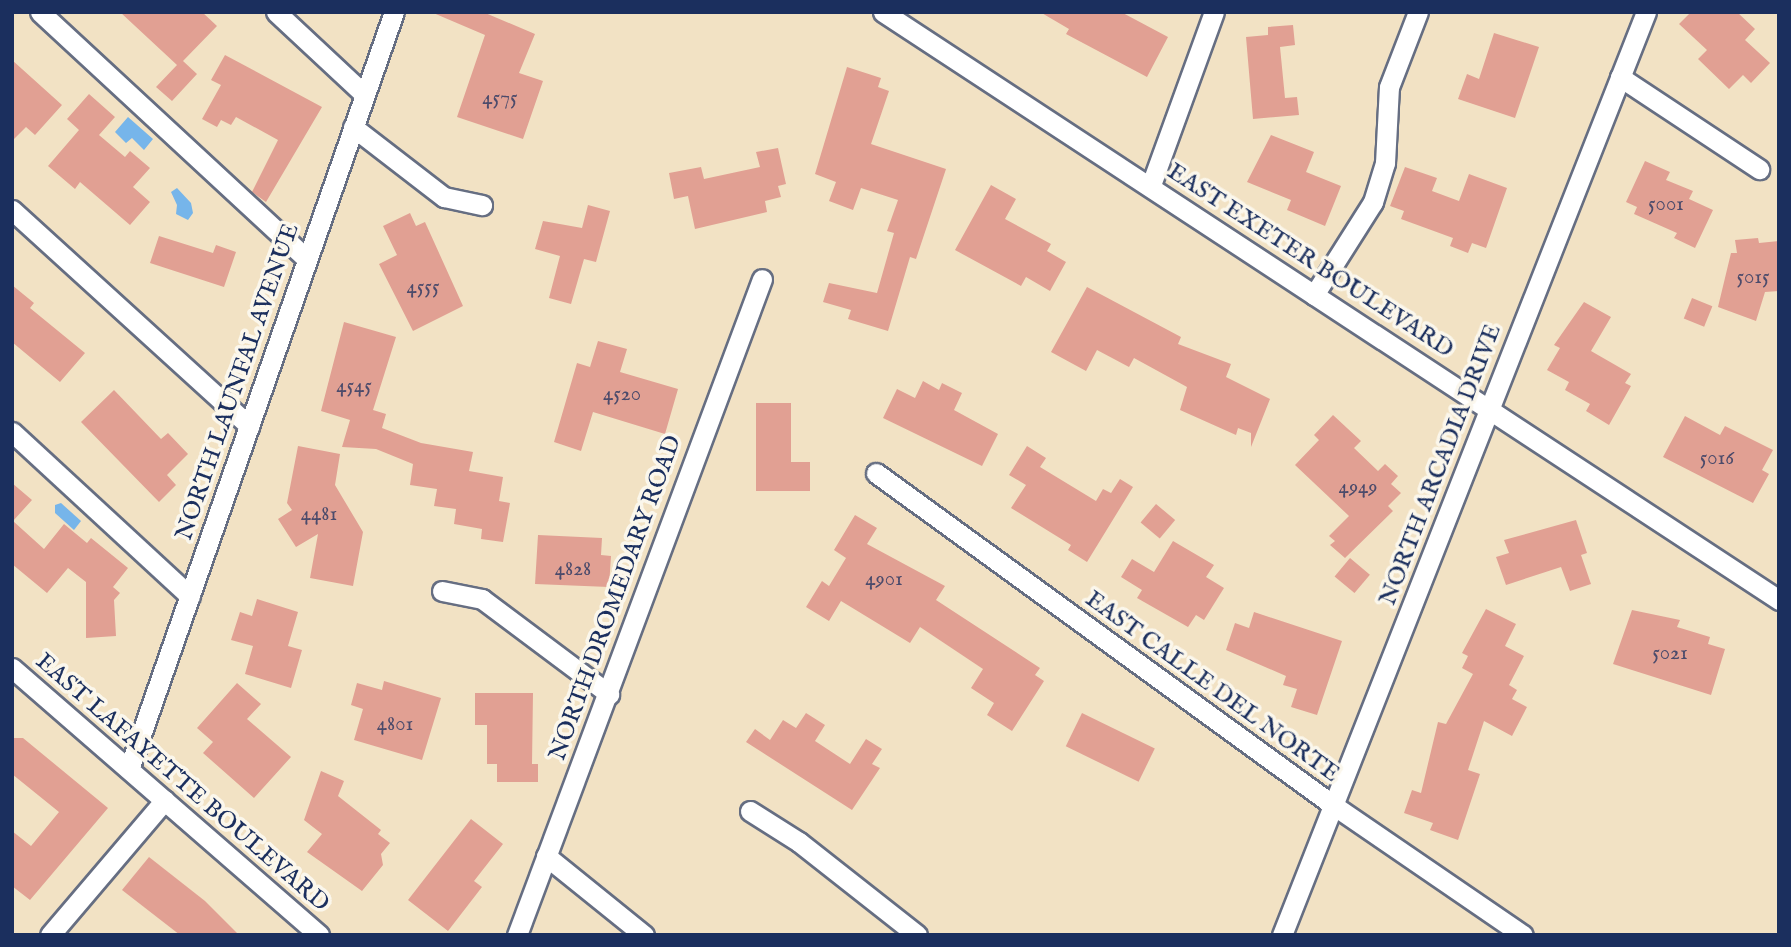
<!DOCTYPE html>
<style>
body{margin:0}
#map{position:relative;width:1791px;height:947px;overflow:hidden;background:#f2e2c4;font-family:"IM FELL English",serif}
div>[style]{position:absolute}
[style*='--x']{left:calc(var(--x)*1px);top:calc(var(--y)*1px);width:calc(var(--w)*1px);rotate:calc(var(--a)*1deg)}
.water>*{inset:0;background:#76b5ea}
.building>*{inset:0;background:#e1a093;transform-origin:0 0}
.roads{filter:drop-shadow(2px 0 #666e82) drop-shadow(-2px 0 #666e82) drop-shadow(0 2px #666e82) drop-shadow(0 -2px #666e82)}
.minor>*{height:19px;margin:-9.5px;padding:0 9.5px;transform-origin:9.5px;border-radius:9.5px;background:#fff}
span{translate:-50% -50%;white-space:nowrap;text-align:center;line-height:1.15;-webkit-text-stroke:7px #fbf7ec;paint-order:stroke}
.number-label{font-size:21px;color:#4c4b6b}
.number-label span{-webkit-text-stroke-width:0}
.street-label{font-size:24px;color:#1b2f5e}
.frame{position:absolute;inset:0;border:14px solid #1b2f5e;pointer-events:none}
</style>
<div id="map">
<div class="water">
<i style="clip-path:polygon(128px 117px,153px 139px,144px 150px,132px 138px,126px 143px,115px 132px)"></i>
<i style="clip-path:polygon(177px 188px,191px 203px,193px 213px,188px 220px,176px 214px,177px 205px,171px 192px)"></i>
<i style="clip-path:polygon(61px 503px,81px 521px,74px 530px,55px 513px,55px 505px)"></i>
</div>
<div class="building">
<i style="clip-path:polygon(120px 12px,202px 12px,217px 26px,183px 61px,197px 74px,172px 101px,156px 87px,177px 65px)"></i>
<i style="clip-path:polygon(431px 12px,483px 12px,535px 34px,519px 73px,543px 81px,523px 139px,457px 117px,485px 35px)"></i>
<i style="clip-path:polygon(1040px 12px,1121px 12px,1168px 37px,1147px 77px,1066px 34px,1069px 29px)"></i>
<i style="clip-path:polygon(1691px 12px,1737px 12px,1755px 29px,1745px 40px,1770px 63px,1751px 83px,1743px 75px,1729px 89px,1698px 59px,1707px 50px,1679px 24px)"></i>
<i style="clip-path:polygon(1293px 25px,1295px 45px,1280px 47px,1285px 98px,1297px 97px,1299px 115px,1253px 119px,1246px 37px,1268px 35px,1268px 27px)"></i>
<i style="clip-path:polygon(1494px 33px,1539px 47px,1515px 118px,1458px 99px,1467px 74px,1479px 79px)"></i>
<i style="clip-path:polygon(225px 55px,322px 107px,266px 202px,252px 192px,278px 140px,236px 117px,231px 125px,221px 120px,217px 127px,202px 119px,221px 85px,211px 80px)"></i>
<i style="clip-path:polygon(12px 60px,62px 105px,35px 135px,26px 127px,12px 141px)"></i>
<i style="clip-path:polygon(847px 67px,881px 78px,878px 87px,889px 91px,871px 144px,946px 169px,916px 259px,910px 257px,888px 331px,848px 319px,851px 310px,823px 302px,829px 283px,877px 293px,894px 233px,887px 231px,898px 200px,861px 188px,853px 210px,829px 201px,836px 182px,815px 174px)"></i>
<i style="clip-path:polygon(89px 94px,115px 117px,99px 135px,125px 157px,130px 151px,150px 168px,133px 187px,150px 202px,130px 225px,80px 182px,75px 189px,48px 166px,79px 130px,67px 119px)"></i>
<i style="clip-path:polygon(1271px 135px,1314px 152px,1306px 172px,1341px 186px,1325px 226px,1287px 210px,1291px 200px,1247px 182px)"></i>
<i style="clip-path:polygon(778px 148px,786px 184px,778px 186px,781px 197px,765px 201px,767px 212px,695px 229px,688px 196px,674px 199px,669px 173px,701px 167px,704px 179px,760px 167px,756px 152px)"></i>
<i style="clip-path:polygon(1645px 161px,1670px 172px,1666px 180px,1693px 191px,1689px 199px,1713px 210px,1695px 248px,1674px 238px,1677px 233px,1634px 214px,1637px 207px,1626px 202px)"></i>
<i style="clip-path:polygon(1405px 167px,1437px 178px,1432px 191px,1459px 201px,1469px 174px,1507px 188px,1486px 248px,1472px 243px,1468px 253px,1450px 246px,1453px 238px,1401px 219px,1404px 211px,1390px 206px)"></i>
<i style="clip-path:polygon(991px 185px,1016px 199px,1005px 219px,1051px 244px,1047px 251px,1066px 262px,1050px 291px,1026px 277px,1021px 286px,955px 250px)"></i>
<i style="clip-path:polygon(588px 205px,610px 211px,596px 262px,584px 259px,571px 304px,549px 298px,560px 256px,535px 249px,543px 221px,582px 228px)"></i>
<i style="clip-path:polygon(410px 213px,416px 226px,425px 222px,463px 306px,413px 331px,379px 264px,397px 255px,383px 226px)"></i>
<i style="clip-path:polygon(159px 236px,213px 253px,216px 245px,236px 252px,224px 287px,150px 263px)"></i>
<i style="clip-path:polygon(1758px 238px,1759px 243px,1779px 241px,1779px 291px,1765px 292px,1756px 321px,1718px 307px,1731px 253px,1737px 253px,1735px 240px)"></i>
<i style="clip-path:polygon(12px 285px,34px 303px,30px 308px,85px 353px,60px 382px,12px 342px)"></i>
<i style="clip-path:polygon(1087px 287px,1181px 337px,1178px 344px,1231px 364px,1226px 377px,1270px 399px,1251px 447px,1251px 433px,1238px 428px,1236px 435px,1180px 410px,1187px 387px,1134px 358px,1129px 367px,1097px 350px,1086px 371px,1051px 352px)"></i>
<i style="left:1692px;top:298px;width:22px;height:22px;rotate:22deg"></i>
<i style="clip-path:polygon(1584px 302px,1611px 317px,1591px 351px,1631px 374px,1625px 383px,1631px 386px,1609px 425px,1586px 411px,1590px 404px,1565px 390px,1569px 382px,1547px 370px,1560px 348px,1554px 345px)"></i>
<i style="clip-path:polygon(344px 322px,396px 337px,373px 410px,386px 414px,382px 428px,421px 443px,473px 452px,469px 471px,503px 477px,499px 501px,510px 503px,503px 542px,481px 539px,482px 529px,454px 524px,456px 509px,434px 506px,437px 489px,410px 485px,413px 464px,376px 449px,342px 447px,350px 420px,321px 411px)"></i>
<i style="clip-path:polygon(598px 341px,627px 349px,620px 372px,678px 389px,665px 434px,593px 412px,581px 451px,554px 442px,577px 363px,590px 367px)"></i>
<i style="clip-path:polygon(923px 381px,939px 390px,942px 383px,962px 393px,954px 410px,998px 434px,982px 466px,883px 418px,897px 389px,915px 398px)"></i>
<i style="clip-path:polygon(114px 390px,161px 439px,168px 433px,188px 454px,167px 475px,176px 485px,159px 502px,81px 422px)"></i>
<i style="clip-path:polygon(756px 403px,791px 403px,791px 462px,810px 462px,810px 491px,756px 491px)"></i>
<i style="clip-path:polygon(1333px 415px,1361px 441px,1354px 448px,1378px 471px,1385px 464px,1398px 476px,1391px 484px,1401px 493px,1388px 506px,1393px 511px,1345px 558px,1330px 545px,1335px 541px,1329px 536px,1349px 516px,1295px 465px,1319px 440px,1314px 435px)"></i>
<i style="clip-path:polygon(1685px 416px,1720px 435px,1725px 426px,1773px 450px,1762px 470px,1769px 474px,1753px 503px,1663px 457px)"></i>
<i style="clip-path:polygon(298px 446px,340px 454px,335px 485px,363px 532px,353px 586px,310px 578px,318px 534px,296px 547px,278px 519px,292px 510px,287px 503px)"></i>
<i style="clip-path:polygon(1027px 446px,1046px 458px,1040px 467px,1096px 501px,1103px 489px,1111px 493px,1120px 479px,1133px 487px,1087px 562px,1068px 550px,1071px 545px,1011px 508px,1026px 485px,1009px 475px)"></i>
<i style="clip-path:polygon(12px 483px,32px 500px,13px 521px,44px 549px,64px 524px,87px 543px,91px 538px,128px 568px,113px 587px,120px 593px,114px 600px,116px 636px,86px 638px,86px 582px,68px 568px,47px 593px,12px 564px)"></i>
<i style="left:1156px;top:504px;width:25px;height:24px;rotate:40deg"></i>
<i style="clip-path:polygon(855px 515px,877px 528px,867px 544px,945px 586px,936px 600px,1040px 668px,1035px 675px,1044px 681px,1012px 731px,987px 715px,994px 703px,971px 688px,983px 669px,920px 627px,910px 643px,841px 601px,829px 621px,806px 607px,822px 581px,829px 586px,846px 558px,834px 550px)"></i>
<i style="clip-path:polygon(1576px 520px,1587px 553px,1581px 555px,1591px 584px,1570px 591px,1561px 567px,1506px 585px,1496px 557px,1509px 553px,1504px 540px)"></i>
<i style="clip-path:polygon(538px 535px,602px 538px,601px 555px,611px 556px,609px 587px,535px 584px)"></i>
<i style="clip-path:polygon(1173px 541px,1214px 565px,1206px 577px,1224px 588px,1204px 620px,1196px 615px,1188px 627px,1137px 598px,1142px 590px,1121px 577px,1132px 559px,1154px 572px)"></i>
<i style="left:1350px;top:558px;width:26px;height:24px;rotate:40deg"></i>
<i style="clip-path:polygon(257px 599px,298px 612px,288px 646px,302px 650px,291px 688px,245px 674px,253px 646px,231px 640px,240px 612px,252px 616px)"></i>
<i style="clip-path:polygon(1486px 609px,1516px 624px,1505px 646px,1524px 656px,1509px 685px,1517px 690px,1512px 699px,1527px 707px,1512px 736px,1484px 721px,1468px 770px,1480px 774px,1458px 840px,1430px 830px,1433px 823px,1404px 813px,1412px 790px,1421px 793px,1438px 722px,1446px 724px,1473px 674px,1462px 668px,1468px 656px,1462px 653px)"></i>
<i style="clip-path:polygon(1632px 610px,1680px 620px,1677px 627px,1710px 637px,1708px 644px,1725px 649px,1711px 695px,1613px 664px)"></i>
<i style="clip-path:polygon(1254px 612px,1342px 641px,1317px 715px,1291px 707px,1297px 689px,1283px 685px,1286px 676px,1226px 650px,1235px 623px,1249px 628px)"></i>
<i style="clip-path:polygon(384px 681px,441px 698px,422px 760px,354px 740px,363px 709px,351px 705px,357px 683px,382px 690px)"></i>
<i style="clip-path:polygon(237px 683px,261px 704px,247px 719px,291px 757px,254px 798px,203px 753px,213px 742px,197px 728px)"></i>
<i style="clip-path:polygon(475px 693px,533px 693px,532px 764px,538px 764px,538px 782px,497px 782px,497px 764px,487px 764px,487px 725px,475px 725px)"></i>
<i style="clip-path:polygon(806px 713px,825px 725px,815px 741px,850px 764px,866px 739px,882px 749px,872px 764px,880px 768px,852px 810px,746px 742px,755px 729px,770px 740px,783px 720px,796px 728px)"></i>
<i style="left:1082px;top:713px;width:81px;height:37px;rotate:26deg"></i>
<i style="clip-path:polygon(12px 738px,23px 738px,108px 808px,30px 900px,12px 886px,12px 831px,31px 846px,59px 812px,12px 774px)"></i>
<i style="clip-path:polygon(321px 771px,344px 781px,338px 796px,381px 830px,378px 834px,390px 843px,381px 854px,383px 865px,362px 891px,307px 852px,322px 834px,304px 820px)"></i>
<i style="clip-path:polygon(471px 819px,503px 844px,474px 881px,482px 887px,448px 931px,408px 900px)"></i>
<i style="clip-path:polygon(149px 857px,205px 901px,239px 935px,180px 935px,122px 890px)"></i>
</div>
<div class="roads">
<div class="minor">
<i style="--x:40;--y:12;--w:364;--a:42.8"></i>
<i style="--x:276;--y:12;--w:120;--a:43"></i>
<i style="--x:883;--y:12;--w:1072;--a:33.27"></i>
<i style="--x:1620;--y:77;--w:167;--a:33.5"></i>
<i style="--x:353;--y:127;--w:115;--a:37.6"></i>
<i style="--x:444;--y:197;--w:39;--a:12"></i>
<i style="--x:1151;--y:185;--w:184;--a:-70"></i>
<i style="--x:12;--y:210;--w:321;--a:42.3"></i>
<i style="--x:1314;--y:295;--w:110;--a:-57.6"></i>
<i style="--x:1373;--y:202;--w:41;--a:-72.9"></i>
<i style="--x:1385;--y:163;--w:76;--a:-87"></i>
<i style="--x:1389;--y:87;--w:80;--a:-68.9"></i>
<i style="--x:12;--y:432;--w:242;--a:42.7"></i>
<i style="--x:876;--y:473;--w:565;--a:36"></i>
<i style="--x:1333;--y:805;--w:230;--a:34.4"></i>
<i style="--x:442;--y:591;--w:41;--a:11.3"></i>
<i style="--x:482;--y:599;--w:159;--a:36.8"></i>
<i style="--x:12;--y:668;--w:407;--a:41"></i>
<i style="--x:129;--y:769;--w:802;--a:-70.71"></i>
<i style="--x:750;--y:811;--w:58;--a:32.3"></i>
<i style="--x:799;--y:842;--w:150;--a:38.2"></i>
<i style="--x:546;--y:856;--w:126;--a:38.9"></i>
<i style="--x:50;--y:935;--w:177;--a:-49.6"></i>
<i style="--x:517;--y:935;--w:700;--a:-69.52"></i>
<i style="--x:1282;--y:935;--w:992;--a:-68.48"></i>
</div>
</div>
<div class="number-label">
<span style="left:500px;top:99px">4575</span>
<span style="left:1666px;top:205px">5001</span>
<span style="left:1753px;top:278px">5015</span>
<span style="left:423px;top:288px">4555</span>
<span style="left:354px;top:387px">4545</span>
<span style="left:622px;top:395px">4520</span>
<span style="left:1717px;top:459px">5016</span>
<span style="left:1358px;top:488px">4949</span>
<span style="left:319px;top:515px">4481</span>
<span style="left:573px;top:570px">4828</span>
<span style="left:884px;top:580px">4901</span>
<span style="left:1670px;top:654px">5021</span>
<span style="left:395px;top:725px">4801</span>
</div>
<div class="street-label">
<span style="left:1310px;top:261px;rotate:33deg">EAST EXETER BOULEVARD</span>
<span style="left:238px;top:382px;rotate:-71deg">NORTH LAUNFAL AVENUE</span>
<span style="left:1441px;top:465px;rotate:-69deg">NORTH ARCADIA DRIVE</span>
<span style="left:616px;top:598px;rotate:-70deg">NORTH DROMEDARY ROAD</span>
<span style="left:1212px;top:687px;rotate:36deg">EAST CALLE DEL NORTE</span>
<span style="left:182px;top:783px;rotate:41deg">EAST LAFAYETTE BOULEVARD</span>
</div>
<div class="frame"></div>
</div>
